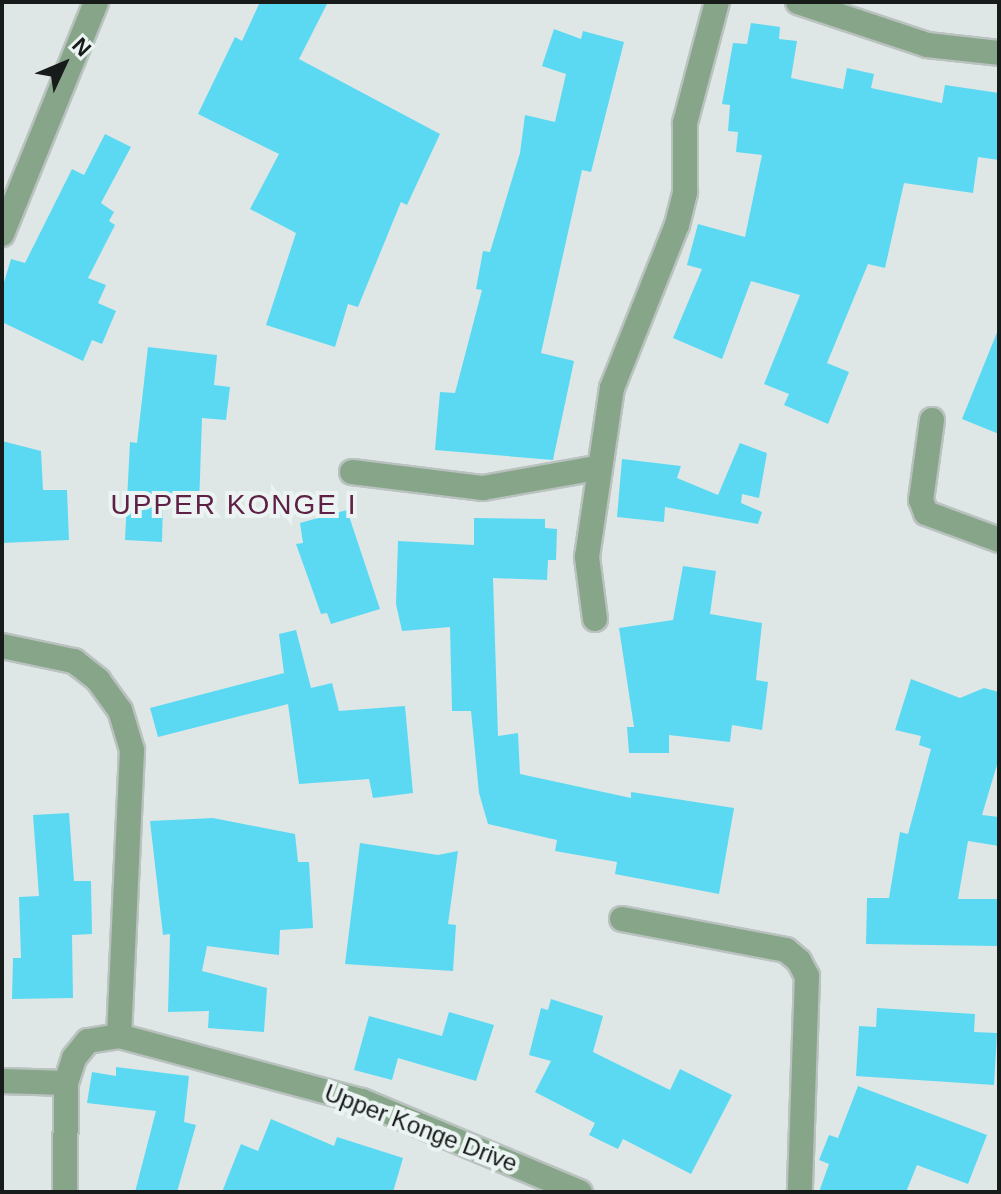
<!DOCTYPE html>
<style>
body{margin:0}
#map{position:relative;width:1001px;height:1194px;overflow:hidden;background:#dee7e5;font-family:Helvetica,sans-serif}
div>[style]{position:absolute}
[style*='--x']{left:calc(var(--x)*1px);top:calc(var(--y)*1px);width:calc(var(--w)*1px);rotate:calc(var(--a)*1deg)}
.building>*{inset:0;background:#5bd9f3}
.roads{filter:drop-shadow(2px 0 #bac2c0) drop-shadow(-2px 0 #bac2c0) drop-shadow(0 2px #bac2c0) drop-shadow(0 -2px #bac2c0)}
.street>*{height:24px;margin:-12px;padding:0 12px;transform-origin:12px;border-radius:12px;background:#87a589}
span{translate:-50% -50%;white-space:nowrap;text-align:center;line-height:1.15;-webkit-text-stroke:8px #ebf4f2;paint-order:stroke}
.street-label{font-size:24px;color:#171b1a}
.quarter-label{font-size:28px;color:#5e2145;letter-spacing:2px}
.frame{position:absolute;inset:0;border:4px solid #171b1a;pointer-events:none}
.north{position:absolute;left:24px;top:24px;width:80px;height:80px;-webkit-text-stroke:6px #ebf4f2;paint-order:stroke;rotate:46deg;font-size:22px;font-weight:700;line-height:32px;text-align:center;color:#171b1a}
.north::after{content:'';display:block;margin:auto;width:28px;height:36px;background:#171b1a;clip-path:polygon(50% 0,100% 100%,50% 72%,0 100%)}
</style>
<div id="map">
<div class="building">
<i style="clip-path:polygon(260px 2px,328px 2px,299px 59px,440px 134px,407px 205px,401px 202px,358px 307px,348px 304px,335px 347px,266px 325px,296px 233px,250px 209px,279px 154px,198px 114px,235px 37px,242px 41px)"></i>
<i style="clip-path:polygon(751px 23px,780px 27px,779px 39px,797px 41px,791px 78px,843px 89px,847px 68px,874px 74px,871px 88px,942px 103px,945px 85px,999px 93px,999px 160px,978px 157px,973px 193px,904px 183px,885px 268px,868px 264px,827px 363px,849px 372px,828px 424px,784px 405px,789px 394px,764px 384px,800px 295px,751px 281px,722px 359px,673px 338px,702px 269px,687px 265px,698px 224px,745px 237px,762px 155px,736px 152px,738px 132px,728px 131px,730px 105px,722px 104px,733px 43px,747px 44px)"></i>
<i style="clip-path:polygon(554px 29px,581px 39px,583px 31px,624px 42px,591px 172px,582px 170px,541px 353px,574px 361px,553px 460px,435px 450px,440px 392px,455px 393px,482px 290px,476px 289px,483px 251px,490px 252px,520px 153px,525px 115px,555px 122px,566px 74px,542px 66px)"></i>
<i style="clip-path:polygon(105px 134px,131px 147px,101px 203px,114px 212px,109px 221px,115px 225px,88px 278px,106px 285px,98px 303px,116px 311px,102px 344px,92px 340px,83px 361px,2px 322px,2px 289px,11px 259px,25px 263px,72px 169px,84px 175px)"></i>
<i style="clip-path:polygon(998px 330px,999px 331px,999px 434px,962px 419px)"></i>
<i style="clip-path:polygon(148px 347px,217px 355px,214px 385px,230px 387px,226px 420px,202px 418px,199px 506px,163px 504px,162px 542px,125px 540px,130px 442px,137px 443px)"></i>
<i style="clip-path:polygon(2px 441px,41px 451px,43px 490px,67px 490px,69px 540px,2px 543px)"></i>
<i style="clip-path:polygon(740px 443px,767px 453px,759px 498px,742px 494px,741px 503px,762px 512px,758px 524px,665px 507px,664px 522px,617px 517px,622px 459px,681px 466px,677px 478px,718px 495px)"></i>
<i style="clip-path:polygon(347px 510px,380px 609px,331px 624px,327px 613px,321px 614px,296px 544px,303px 543px,300px 523px)"></i>
<i style="clip-path:polygon(474px 518px,545px 519px,545px 528px,557px 529px,556px 560px,548px 560px,547px 580px,493px 578px,498px 736px,518px 733px,520px 774px,631px 798px,631px 792px,734px 808px,719px 894px,615px 874px,617px 862px,555px 851px,557px 840px,488px 824px,479px 793px,471px 711px,452px 711px,450px 627px,402px 631px,396px 604px,398px 541px,474px 545px)"></i>
<i style="clip-path:polygon(683px 566px,716px 571px,710px 614px,762px 623px,756px 680px,768px 682px,762px 730px,732px 725px,730px 742px,669px 735px,669px 753px,629px 753px,627px 727px,634px 727px,619px 628px,673px 620px)"></i>
<i style="clip-path:polygon(296px 630px,311px 688px,332px 683px,339px 711px,405px 706px,413px 793px,373px 798px,369px 779px,299px 784px,288px 704px,158px 737px,150px 708px,284px 673px,279px 634px)"></i>
<i style="clip-path:polygon(911px 679px,960px 698px,984px 688px,999px 692px,999px 758px,982px 815px,999px 817px,999px 846px,968px 841px,958px 899px,997px 899px,997px 946px,866px 944px,867px 898px,889px 898px,900px 832px,908px 834px,931px 749px,919px 745px,921px 736px,895px 730px)"></i>
<i style="clip-path:polygon(69px 813px,74px 881px,91px 881px,92px 934px,72px 935px,73px 998px,12px 999px,13px 958px,21px 958px,19px 897px,39px 896px,33px 815px)"></i>
<i style="clip-path:polygon(213px 818px,295px 834px,298px 862px,309px 862px,313px 928px,280px 930px,279px 955px,207px 946px,202px 971px,267px 988px,264px 1032px,208px 1028px,209px 1011px,168px 1012px,170px 934px,163px 935px,150px 821px)"></i>
<i style="clip-path:polygon(360px 843px,438px 855px,458px 851px,448px 924px,456px 925px,453px 971px,345px 964px)"></i>
<i style="clip-path:polygon(551px 999px,603px 1016px,593px 1052px,670px 1090px,680px 1069px,732px 1095px,691px 1174px,623px 1139px,618px 1149px,589px 1135px,595px 1123px,535px 1092px,551px 1061px,529px 1055px,541px 1008px,548px 1010px)"></i>
<i style="clip-path:polygon(877px 1008px,975px 1014px,974px 1032px,997px 1033px,994px 1085px,856px 1076px,859px 1026px,876px 1027px)"></i>
<i style="clip-path:polygon(449px 1012px,494px 1025px,476px 1081px,398px 1058px,392px 1080px,354px 1070px,369px 1016px,442px 1036px)"></i>
<i style="clip-path:polygon(116px 1067px,189px 1076px,184px 1122px,196px 1125px,177px 1192px,135px 1192px,156px 1111px,87px 1103px,92px 1072px,116px 1076px)"></i>
<i style="clip-path:polygon(858px 1086px,987px 1135px,968px 1184px,917px 1165px,906px 1192px,819px 1192px,829px 1164px,819px 1160px,829px 1135px,838px 1138px)"></i>
<i style="clip-path:polygon(271px 1119px,334px 1146px,337px 1137px,403px 1158px,393px 1192px,222px 1192px,241px 1144px,258px 1151px)"></i>
</div>
<div class="roads">
<div class="street">
<i style="--x:798;--y:2;--w:136;--a:18.4"></i>
<i style="--x:927;--y:45;--w:72;--a:6.3"></i>
<i style="--x:2;--y:234;--w:250;--a:-67.9"></i>
<i style="--x:932;--y:420;--w:81;--a:97.8"></i>
<i style="--x:921;--y:500;--w:14;--a:69"></i>
<i style="--x:926;--y:513;--w:78;--a:20.3"></i>
<i style="--x:352;--y:472;--w:132;--a:7"></i>
<i style="--x:483;--y:488;--w:116;--a:-10"></i>
<i style="--x:595;--y:619;--w:63;--a:-97.4"></i>
<i style="--x:587;--y:557;--w:171;--a:-81.6"></i>
<i style="--x:612;--y:388;--w:175;--a:-68.3"></i>
<i style="--x:677;--y:225;--w:34;--a:-76"></i>
<i style="--x:685;--y:192;--w:69;--a:-90"></i>
<i style="--x:685;--y:123;--w:125;--a:-75.2"></i>
<i style="--x:2;--y:646;--w:74;--a:11.8"></i>
<i style="--x:74;--y:661;--w:31;--a:38"></i>
<i style="--x:98;--y:680;--w:37;--a:54"></i>
<i style="--x:120;--y:710;--w:42;--a:73.3"></i>
<i style="--x:132;--y:750;--w:286;--a:92.6"></i>
<i style="--x:622;--y:919;--w:167;--a:10.7"></i>
<i style="--x:786;--y:950;--w:17;--a:40"></i>
<i style="--x:799;--y:961;--w:17;--a:62"></i>
<i style="--x:807;--y:976;--w:216;--a:91.9"></i>
<i style="--x:2;--y:1081;--w:64;--a:1.8"></i>
<i style="--x:66;--y:1083;--w:26;--a:-72"></i>
<i style="--x:74;--y:1058;--w:22;--a:-51"></i>
<i style="--x:88;--y:1041;--w:31;--a:-9"></i>
<i style="--x:119;--y:1036;--w:252;--a:15"></i>
<i style="--x:362;--y:1101;--w:236;--a:22.7"></i>
<i style="--x:65;--y:1192;--w:109;--a:-89.5"></i>
</div>
</div>
<div class="street-label">
<span style="left:421px;top:1128px;rotate:21deg">Upper Konge Drive</span>
</div>
<div class="quarter-label">
<span style="left:234px;top:505px">UPPER KONGE I</span>
</div>
<div class="frame"></div>
<div class="north">N</div>
</div>
